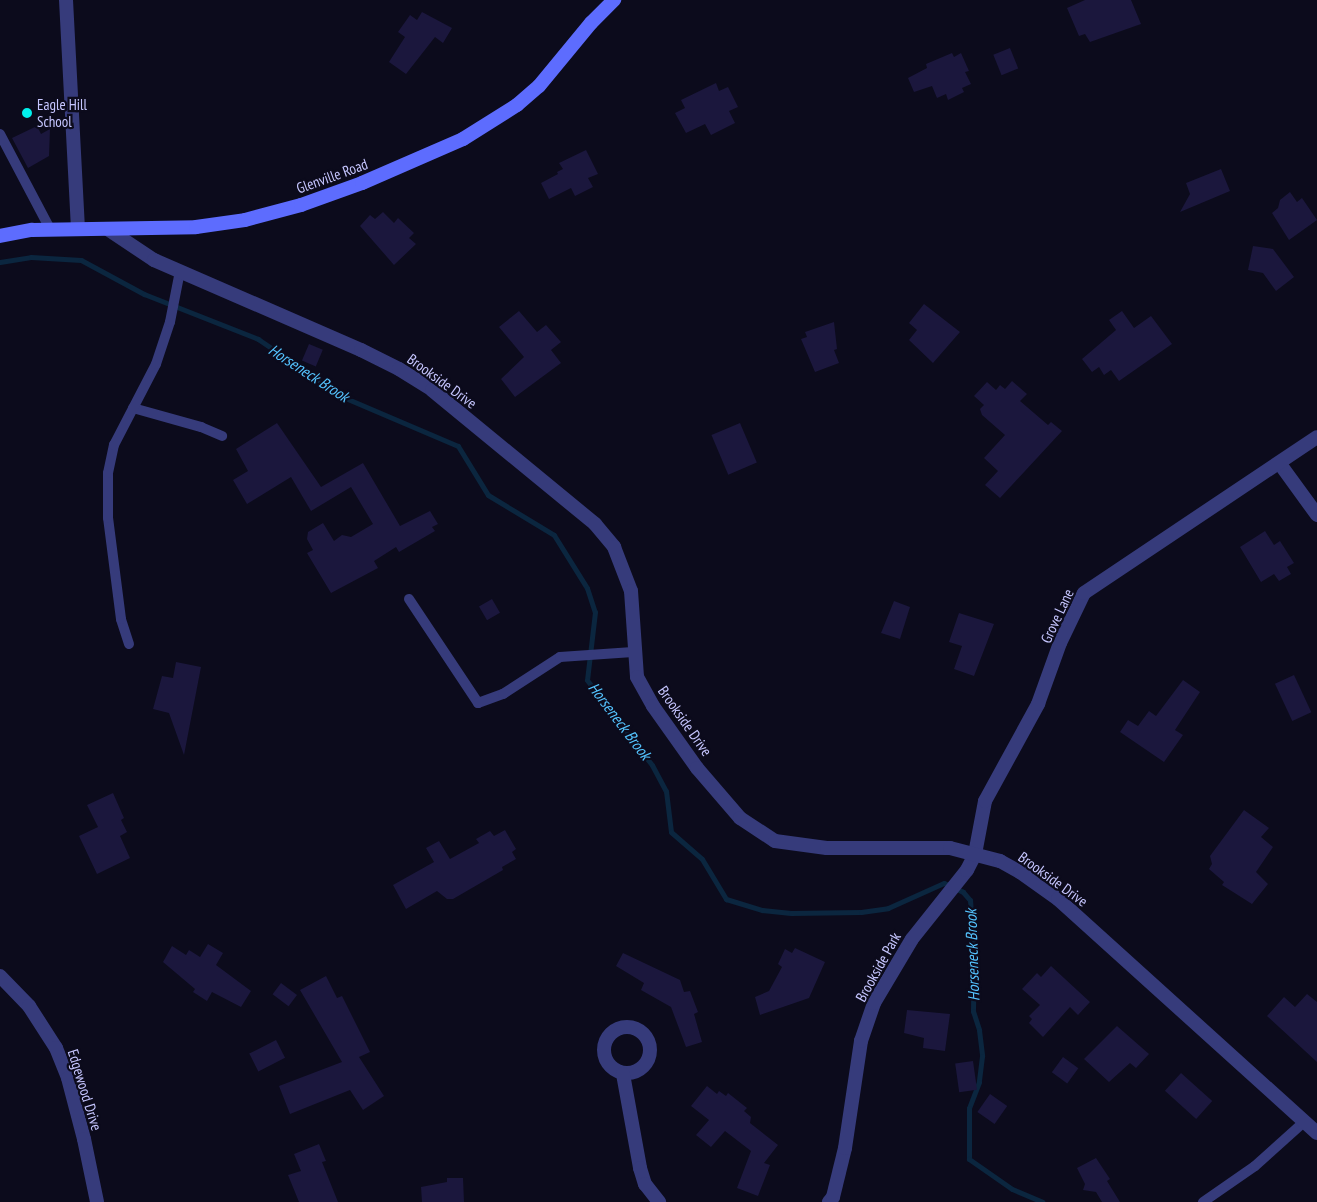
<!DOCTYPE html>
<style>
body{margin:0}
#map{position:relative;width:1317px;height:1202px;overflow:hidden;background:#0c0b1c;font-family:"PT Sans Narrow",sans-serif}
div>[style]{position:absolute}
[style*='--x']{left:calc(var(--x)*1px);top:calc(var(--y)*1px);width:calc(var(--w)*1px);rotate:calc(var(--a)*1deg)}
.stream>*{height:5px;margin:-2.5px;padding:0 2.5px;transform-origin:2.5px;border-radius:2.5px;background:#0b263f}
.building>*{inset:0;background:#1b173d;transform-origin:0 0}
.service>*{height:10px;margin:-5px;padding:0 5px;transform-origin:5px;border-radius:5px;background:#363b7b}
.minor>*{height:14px;margin:-7px;padding:0 7px;transform-origin:7px;border-radius:7px;background:#363b7b}
.minor>.ring{margin:-7px;padding:0;box-sizing:content-box;background:none;border:14px solid #363b7b;border-radius:50%}
.tertiary>*{height:14px;margin:-7px;padding:0 7px;transform-origin:7px;border-radius:7px;background:#363b7b}
.secondary>*{height:14px;margin:-7px;padding:0 7px;transform-origin:7px;border-radius:7px;background:#5d6cfe}
.dots>*{width:14px;height:14px;translate:-50% -50%;box-sizing:border-box;border:2px solid #0c0b1c;border-radius:50%}
span{translate:-50% -50%;white-space:nowrap;text-align:center;line-height:1.15;-webkit-text-stroke:4.5px #0c0b1c;paint-order:stroke}
.poi-label{font-size:15px;color:#c6c6ff}
.left{translate:0 -50%;text-align:left}
.street-label{font-size:15px;color:#c6c6ff}
.water-label{font-size:16px;color:#54c3fe;font-style:italic}
</style>
<div id="map">
<div class="stream">
<i style="--x:0;--y:262;--w:31;--a:-9"></i>
<i style="--x:31;--y:257;--w:50;--a:3.4"></i>
<i style="--x:81;--y:260;--w:72;--a:28.4"></i>
<i style="--x:144;--y:294;--w:123;--a:21.5"></i>
<i style="--x:258;--y:339;--w:103;--a:34.3"></i>
<i style="--x:343;--y:397;--w:125;--a:23.1"></i>
<i style="--x:458;--y:446;--w:57;--a:58.5"></i>
<i style="--x:488;--y:495;--w:77;--a:31.2"></i>
<i style="--x:554;--y:535;--w:62;--a:58.1"></i>
<i style="--x:587;--y:588;--w:25;--a:72"></i>
<i style="--x:595;--y:612;--w:68;--a:96.7"></i>
<i style="--x:587;--y:680;--w:107;--a:52.6"></i>
<i style="--x:652;--y:765;--w:30;--a:62"></i>
<i style="--x:666;--y:791;--w:41;--a:83"></i>
<i style="--x:671;--y:832;--w:41;--a:41.1"></i>
<i style="--x:702;--y:859;--w:47;--a:59"></i>
<i style="--x:726;--y:899;--w:38;--a:17"></i>
<i style="--x:762;--y:910;--w:29;--a:6"></i>
<i style="--x:791;--y:913;--w:70;--a:-0.8"></i>
<i style="--x:861;--y:912;--w:27;--a:-8"></i>
<i style="--x:888;--y:908;--w:61;--a:-24.1"></i>
<i style="--x:944;--y:883;--w:21;--a:25"></i>
<i style="--x:963;--y:892;--w:11;--a:49"></i>
<i style="--x:970;--y:900;--w:52;--a:85.6"></i>
<i style="--x:974;--y:952;--w:59;--a:91"></i>
<i style="--x:973;--y:1011;--w:20;--a:72"></i>
<i style="--x:979;--y:1030;--w:26;--a:83"></i>
<i style="--x:982;--y:1056;--w:26;--a:97"></i>
<i style="--x:979;--y:1082;--w:28;--a:111"></i>
<i style="--x:969;--y:1108;--w:51;--a:90"></i>
<i style="--x:969;--y:1159;--w:52;--a:34.9"></i>
<i style="--x:1012;--y:1189;--w:33;--a:23"></i>
</div>
<div class="building">
<i style="clip-path:polygon(1085px 0,1131px 0,1141px 24px,1090px 42px,1085px 34px,1079px 36px,1067px 8px)"></i>
<i style="clip-path:polygon(422px 12px,452px 28px,443px 43px,435px 37px,406px 74px,389px 62px,405px 37px,398px 32px,410px 15px,417px 20px)"></i>
<i style="left:1010px;top:48px;width:22px;height:18px;rotate:68deg"></i>
<i style="clip-path:polygon(952px 53px,954px 57px,961px 53px,969px 71px,965px 72px,971px 84px,962px 88px,964px 92px,948px 100px,946px 94px,937px 98px,932px 86px,914px 92px,908px 78px,927px 68px,926px 64px)"></i>
<i style="clip-path:polygon(716px 83px,719px 91px,728px 87px,738px 107px,729px 111px,735px 123px,711px 135px,705px 124px,686px 133px,675px 113px,685px 108px,681px 100px)"></i>
<i style="clip-path:polygon(37px 126px,41px 134px,50px 129px,49px 156px,28px 168px,12px 138px)"></i>
<i style="clip-path:polygon(586px 150px,598px 174px,588px 178px,593px 187px,575px 196px,571px 188px,549px 199px,541px 183px,558px 174px,557px 172px,563px 169px,559px 163px)"></i>
<i style="clip-path:polygon(1221px 169px,1230px 191px,1180px 212px,1190px 194px,1186px 183px)"></i>
<i style="clip-path:polygon(1290px 192px,1297px 202px,1302px 198px,1317px 220px,1289px 240px,1272px 213px,1278px 208px,1280px 200px)"></i>
<i style="clip-path:polygon(383px 212px,394px 223px,398px 218px,414px 233px,409px 238px,416px 244px,394px 265px,360px 226px,370px 215px,375px 219px)"></i>
<i style="clip-path:polygon(1253px 246px,1273px 249px,1294px 277px,1276px 291px,1263px 273px,1248px 270px)"></i>
<i style="clip-path:polygon(924px 304px,960px 332px,933px 363px,909px 340px,917px 330px,909px 323px)"></i>
<i style="clip-path:polygon(519px 311px,537px 332px,546px 325px,561px 342px,551px 350px,561px 363px,515px 397px,501px 379px,524px 357px,499px 327px)"></i>
<i style="clip-path:polygon(1122px 311px,1134px 328px,1151px 316px,1172px 344px,1119px 381px,1111px 370px,1104px 375px,1099px 367px,1092px 372px,1082px 359px,1116px 330px,1109px 320px)"></i>
<i style="clip-path:polygon(834px 322px,837px 349px,834px 350px,839px 363px,815px 372px,801px 339px,807px 337px,805px 332px)"></i>
<i style="left:309px;top:344px;width:15px;height:18px;rotate:23deg"></i>
<i style="clip-path:polygon(1012px 381px,1027px 394px,1020px 401px,1048px 425px,1051px 422px,1062px 431px,1000px 498px,985px 485px,998px 471px,984px 458px,1005px 435px,982px 415px,980px 409px,984px 405px,974px 396px,987px 382px,996px 390px,1000px 385px,1005px 389px)"></i>
<i style="clip-path:polygon(277px 423px,321px 487px,363px 463px,400px 526px,430px 511px,438px 524px,432px 527px,435px 531px,399px 552px,396px 547px,374px 561px,378px 568px,331px 593px,307px 553px,313px 550px,307px 539px,308px 532px,323px 523px,334px 541px,342px 535px,351px 537px,373px 524px,351px 487px,311px 511px,291px 477px,247px 504px,233px 480px,248px 471px,236px 449px)"></i>
<i style="left:740px;top:423px;width:43px;height:31px;rotate:67deg"></i>
<i style="clip-path:polygon(1265px 531px,1274px 545px,1280px 541px,1294px 563px,1287px 567px,1291px 574px,1279px 581px,1274px 574px,1261px 582px,1240px 547px)"></i>
<i style="left:492px;top:599px;width:16px;height:15px;rotate:60deg"></i>
<i style="clip-path:polygon(894px 601px,910px 607px,900px 639px,881px 633px)"></i>
<i style="clip-path:polygon(959px 613px,994px 624px,974px 676px,954px 669px,962px 646px,949px 642px)"></i>
<i style="clip-path:polygon(176px 662px,201px 667px,184px 755px,169px 713px,153px 709px,162px 676px,173px 678px)"></i>
<i style="left:1294px;top:675px;width:41px;height:21px;rotate:65deg"></i>
<i style="clip-path:polygon(1183px 680px,1200px 692px,1175px 730px,1183px 735px,1164px 762px,1120px 732px,1128px 720px,1138px 726px,1149px 711px,1156px 716px)"></i>
<i style="clip-path:polygon(113px 793px,124px 818px,121px 820px,127px 832px,120px 836px,130px 858px,97px 874px,79px 836px,98px 827px,87px 805px)"></i>
<i style="clip-path:polygon(1244px 810px,1269px 828px,1261px 837px,1273px 847px,1256px 872px,1268px 884px,1252px 904px,1222px 885px,1224px 882px,1209px 869px,1212px 864px,1210px 856px)"></i>
<i style="clip-path:polygon(505px 830px,516px 849px,512px 852px,516px 859px,502px 867px,503px 870px,453px 899px,447px 899px,437px 891px,406px 909px,393px 885px,434px 862px,426px 848px,439px 841px,450px 859px,479px 843px,476px 839px,490px 831px,494px 836px)"></i>
<i style="clip-path:polygon(208px 944px,223px 953px,216px 965px,251px 991px,241px 1007px,212px 992px,207px 1001px,193px 992px,195px 989px,163px 962px,172px 946px,186px 955px,189px 950px,200px 957px)"></i>
<i style="clip-path:polygon(795px 948px,825px 962px,809px 998px,760px 1015px,755px 997px,769px 991px,782px 967px,778px 964px,785px 949px,792px 953px)"></i>
<i style="clip-path:polygon(623px 953px,680px 980px,684px 992px,690px 991px,698px 1012px,694px 1014px,702px 1042px,686px 1047px,671px 1007px,641px 990px,644px 983px,616px 966px)"></i>
<i style="clip-path:polygon(1051px 966px,1090px 1002px,1078px 1015px,1070px 1007px,1043px 1037px,1029px 1023px,1032px 1019px,1029px 1016px,1040px 1005px,1022px 989px,1037px 973px,1041px 977px)"></i>
<i style="clip-path:polygon(326px 976px,337px 998px,342px 996px,370px 1052px,359px 1057px,384px 1096px,363px 1110px,350px 1090px,290px 1114px,279px 1086px,342px 1062px,300px 990px)"></i>
<i style="left:281px;top:983px;width:20px;height:14px;rotate:37deg"></i>
<i style="clip-path:polygon(1307px 994px,1317px 1002px,1317px 1062px,1267px 1016px,1284px 997px,1295px 1007px)"></i>
<i style="clip-path:polygon(907px 1010px,950px 1014px,945px 1051px,923px 1048px,924px 1038px,904px 1033px)"></i>
<i style="clip-path:polygon(1117px 1026px,1149px 1054px,1136px 1068px,1130px 1063px,1109px 1082px,1084px 1059px)"></i>
<i style="left:276px;top:1040px;width:20px;height:30px;rotate:63deg"></i>
<i style="left:1063px;top:1057px;width:19px;height:19px;rotate:36deg"></i>
<i style="left:973px;top:1061px;width:29px;height:18px;rotate:82deg"></i>
<i style="left:1181px;top:1073px;width:42px;height:24px;rotate:42deg"></i>
<i style="clip-path:polygon(707px 1086px,717px 1094px,719px 1091px,726px 1096px,728px 1093px,747px 1108px,744px 1111px,751px 1117px,750px 1123px,778px 1145px,764px 1163px,770px 1165px,758px 1196px,737px 1188px,751px 1151px,725px 1131px,711px 1147px,696px 1135px,709px 1120px,691px 1106px)"></i>
<i style="left:990px;top:1094px;width:21px;height:22px;rotate:35deg"></i>
<i style="clip-path:polygon(319px 1144px,326px 1161px,322px 1162px,338px 1202px,299px 1202px,288px 1175px,301px 1171px,294px 1154px)"></i>
<i style="clip-path:polygon(1096px 1158px,1110px 1179px,1107px 1181px,1120px 1202px,1102px 1202px,1096px 1192px,1083px 1190px,1085px 1184px,1077px 1168px)"></i>
<i style="clip-path:polygon(447px 1178px,463px 1178px,464px 1202px,422px 1202px,421px 1187px,447px 1182px)"></i>
</div>
<div class="service">
<i style="--x:0;--y:134;--w:107;--a:62.2"></i>
<i style="--x:133;--y:408;--w:71;--a:15.6"></i>
<i style="--x:201;--y:427;--w:23;--a:23"></i>
<i style="--x:409;--y:599;--w:125;--a:56.4"></i>
<i style="--x:478;--y:703;--w:27;--a:-20"></i>
<i style="--x:503;--y:694;--w:68;--a:-33"></i>
<i style="--x:560;--y:657;--w:73;--a:-3.9"></i>
<i style="--x:129;--y:644;--w:26;--a:-108"></i>
<i style="--x:121;--y:619;--w:102;--a:-97.3"></i>
<i style="--x:108;--y:518;--w:45;--a:-90"></i>
<i style="--x:108;--y:473;--w:29;--a:-78"></i>
<i style="--x:114;--y:445;--w:91;--a:-62.6"></i>
<i style="--x:156;--y:364;--w:44;--a:-71.6"></i>
<i style="--x:170;--y:322;--w:52;--a:-78.9"></i>
<i style="--x:1203;--y:1202;--w:63;--a:-34.7"></i>
<i style="--x:1255;--y:1166;--w:67;--a:-42"></i>
</div>
<div class="minor">
<i style="--x:66;--y:0;--w:229;--a:87"></i>
<i style="--x:1280;--y:464;--w:63;--a:54"></i>
<i style="--x:0;--y:976;--w:42;--a:46"></i>
<i style="--x:29;--y:1006;--w:50;--a:57.3"></i>
<i style="--x:56;--y:1048;--w:32;--a:68"></i>
<i style="--x:68;--y:1078;--w:63;--a:75.3"></i>
<i style="--x:84;--y:1139;--w:64;--a:78.3"></i>
<i class="ring" style="left:604px;top:1027px;width:32px;height:32px"></i>
<i style="--x:623;--y:1074;--w:96;--a:79.7"></i>
<i style="--x:640;--y:1168;--w:17;--a:73"></i>
<i style="--x:645;--y:1184;--w:23;--a:52"></i>
<i style="--x:829;--y:1202;--w:6;--a:-51"></i>
<i style="--x:833;--y:1197;--w:50;--a:-76.2"></i>
<i style="--x:845;--y:1148;--w:108;--a:-81.5"></i>
<i style="--x:861;--y:1041;--w:40;--a:-71.1"></i>
<i style="--x:874;--y:1003;--w:74;--a:-59.3"></i>
<i style="--x:912;--y:939;--w:88;--a:-51.4"></i>
<i style="--x:967;--y:870;--w:18;--a:-63"></i>
<i style="--x:975;--y:854;--w:54;--a:-79.3"></i>
<i style="--x:985;--y:801;--w:111;--a:-61.3"></i>
<i style="--x:1038;--y:704;--w:65;--a:-70.2"></i>
<i style="--x:1060;--y:643;--w:55;--a:-64.4"></i>
<i style="--x:1084;--y:593;--w:280;--a:-33.8"></i>
</div>
<div class="tertiary">
<i style="--x:109;--y:230;--w:54;--a:33.7"></i>
<i style="--x:154;--y:260;--w:226;--a:23.5"></i>
<i style="--x:361;--y:350;--w:42;--a:26.6"></i>
<i style="--x:399;--y:369;--w:39;--a:32"></i>
<i style="--x:432;--y:390;--w:211;--a:39.4"></i>
<i style="--x:595;--y:524;--w:30;--a:50"></i>
<i style="--x:614;--y:547;--w:47;--a:68.9"></i>
<i style="--x:631;--y:591;--w:86;--a:86"></i>
<i style="--x:637;--y:677;--w:33;--a:61"></i>
<i style="--x:653;--y:706;--w:76;--a:54.6"></i>
<i style="--x:697;--y:768;--w:66;--a:49.3"></i>
<i style="--x:740;--y:818;--w:42;--a:33.3"></i>
<i style="--x:775;--y:841;--w:52;--a:7.7"></i>
<i style="--x:827;--y:848;--w:123;--a:0"></i>
<i style="--x:950;--y:848;--w:52;--a:14.6"></i>
<i style="--x:1000;--y:861;--w:23;--a:29"></i>
<i style="--x:1020;--y:872;--w:47;--a:35.4"></i>
<i style="--x:1058;--y:899;--w:349;--a:42.1"></i>
</div>
<div class="secondary">
<i style="--x:0;--y:236;--w:33;--a:-11"></i>
<i style="--x:32;--y:230;--w:164;--a:-1"></i>
<i style="--x:196;--y:227;--w:49;--a:-8.1"></i>
<i style="--x:245;--y:220;--w:58;--a:-15"></i>
<i style="--x:301;--y:205;--w:65;--a:-19.8"></i>
<i style="--x:362;--y:183;--w:110;--a:-23.5"></i>
<i style="--x:463;--y:139;--w:64;--a:-32.2"></i>
<i style="--x:517;--y:105;--w:29;--a:-41"></i>
<i style="--x:539;--y:86;--w:82;--a:-50.5"></i>
<i style="--x:591;--y:23;--w:33;--a:-45"></i>
</div>
<div class="dots">
<i style="left:27px;top:113px;background:#01f0ec"></i>
</div>
<div class="poi-label">
<span class="left" style="left:37px;top:113px">Eagle Hill<br>School</span>
</div>
<div class="street-label">
<span style="left:332px;top:176px;rotate:-20deg">Glenville Road</span>
<span style="left:442px;top:381px;rotate:36deg">Brookside Drive</span>
<span style="left:1057px;top:616px;rotate:-65deg">Grove Lane</span>
<span style="left:685px;top:721px;rotate:55deg">Brookside Drive</span>
<span style="left:1053px;top:879px;rotate:36deg">Brookside Drive</span>
<span style="left:878px;top:967px;rotate:-61deg">Brookside Park</span>
<span style="left:85px;top:1090px;rotate:73deg">Edgewood Drive</span>
</div>
<div class="water-label">
<span style="left:309px;top:373px;rotate:33deg">Horseneck Brook</span>
<span style="left:620px;top:721px;rotate:53deg">Horseneck Brook</span>
<span style="left:972px;top:955px;rotate:-92deg">Horseneck Brook</span>
</div>
</div>
